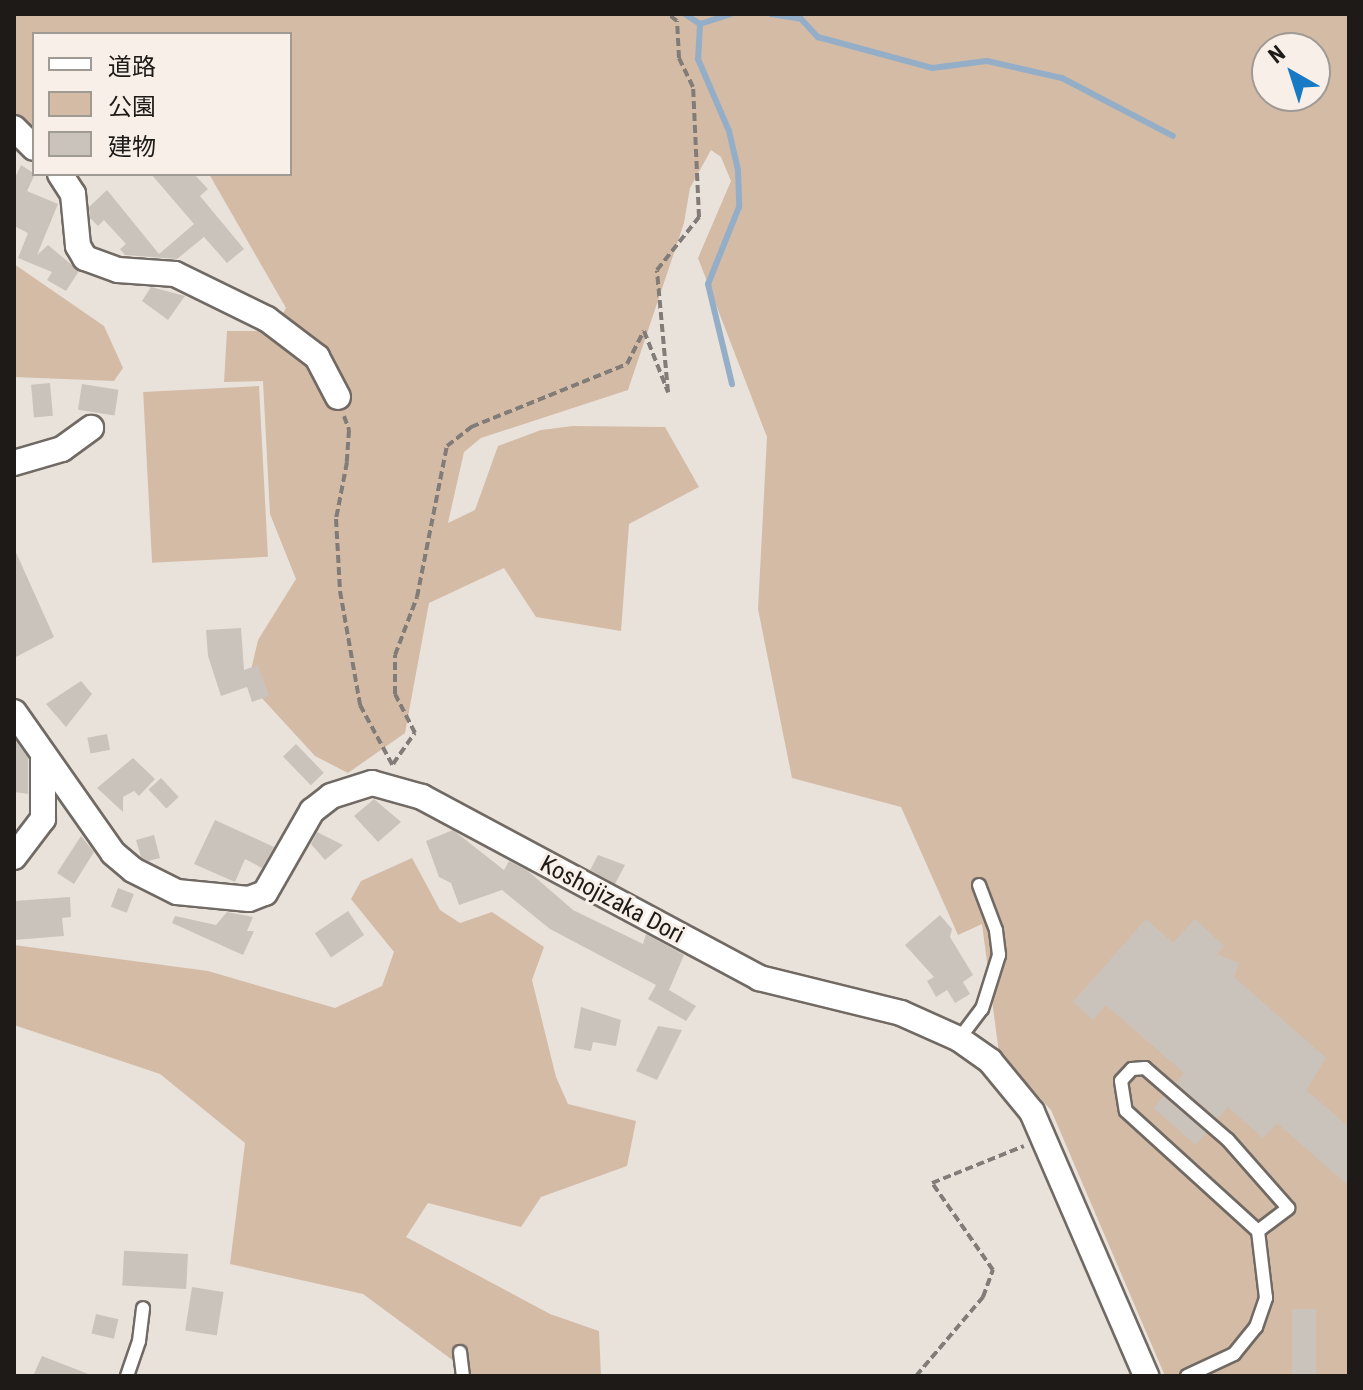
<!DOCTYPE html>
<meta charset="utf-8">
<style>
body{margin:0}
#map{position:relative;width:1363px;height:1390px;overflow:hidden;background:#e9e2db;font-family:"Roboto Condensed","Noto Sans JP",sans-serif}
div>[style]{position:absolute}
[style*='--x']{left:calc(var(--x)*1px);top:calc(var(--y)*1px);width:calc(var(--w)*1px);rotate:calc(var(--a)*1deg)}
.green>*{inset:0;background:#d4bba6;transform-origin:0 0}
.stream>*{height:6px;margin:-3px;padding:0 3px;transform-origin:3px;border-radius:3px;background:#94aec8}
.building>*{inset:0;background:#cac3bc;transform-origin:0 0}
.path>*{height:4px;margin-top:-2px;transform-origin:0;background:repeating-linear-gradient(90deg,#817c78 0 8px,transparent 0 12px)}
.roads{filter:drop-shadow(2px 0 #716a64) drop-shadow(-2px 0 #716a64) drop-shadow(0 2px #716a64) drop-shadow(0 -2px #716a64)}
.service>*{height:12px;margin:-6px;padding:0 6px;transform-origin:6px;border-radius:6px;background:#fff}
.minor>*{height:24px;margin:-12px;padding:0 12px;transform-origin:12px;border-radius:12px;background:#fff}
span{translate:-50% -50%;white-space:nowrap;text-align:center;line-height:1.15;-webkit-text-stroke:6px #f7efe8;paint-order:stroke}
.street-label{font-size:24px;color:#1d1a18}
.frame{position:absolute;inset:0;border:16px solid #1d1a18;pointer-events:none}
.legend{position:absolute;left:32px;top:32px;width:260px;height:144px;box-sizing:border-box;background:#f7efe8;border:2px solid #a09a95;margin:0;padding:10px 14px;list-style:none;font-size:24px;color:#1d1a18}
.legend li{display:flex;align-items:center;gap:16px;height:40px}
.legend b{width:40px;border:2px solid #a09a95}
.north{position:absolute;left:1251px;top:32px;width:80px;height:80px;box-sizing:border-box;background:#f7efe8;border:2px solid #a09a95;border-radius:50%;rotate:321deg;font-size:22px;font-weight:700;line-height:32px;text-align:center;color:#1d1a18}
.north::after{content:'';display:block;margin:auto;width:28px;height:36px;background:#1879c5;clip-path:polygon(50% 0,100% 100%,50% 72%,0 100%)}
</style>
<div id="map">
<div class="green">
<i style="clip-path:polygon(evenodd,14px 14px,1349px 14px,1349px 1376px,1165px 1376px,1051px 1110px,999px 1053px,982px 924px,958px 935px,901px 807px,792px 778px,758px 609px,767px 437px,698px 258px,731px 181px,721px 157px,711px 150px,690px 188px,684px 223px,628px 390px,481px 438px,464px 452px,448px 523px,475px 510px,498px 446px,541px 430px,573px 426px,665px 427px,699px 487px,629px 524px,621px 631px,536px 617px,504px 568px,429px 603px,405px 733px,348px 773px,315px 756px,248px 683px,258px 640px,296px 579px,270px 514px,263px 381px,224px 382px,227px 331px,274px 331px,286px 308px,209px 174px,290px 174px,290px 34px,34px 34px,34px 140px,14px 119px,14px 14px,1267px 48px,1315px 48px,1315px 96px,1267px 96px,1267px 48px)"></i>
<i style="clip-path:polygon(14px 264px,104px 326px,123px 368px,114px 381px,14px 377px)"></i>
<i style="left:259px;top:386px;width:171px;height:116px;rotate:87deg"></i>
<i style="clip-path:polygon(412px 858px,440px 910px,460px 923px,492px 912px,544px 947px,532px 980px,556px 1077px,568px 1104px,636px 1121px,627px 1166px,541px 1197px,521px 1227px,428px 1203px,406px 1237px,550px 1314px,599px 1331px,601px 1376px,474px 1376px,363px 1294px,230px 1264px,245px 1143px,160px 1074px,14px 1025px,14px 945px,208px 971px,335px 1008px,382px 986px,394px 952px,351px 899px,361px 881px)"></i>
</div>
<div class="stream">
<i style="--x:685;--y:14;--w:18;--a:34"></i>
<i style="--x:700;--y:24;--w:32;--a:-18"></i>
<i style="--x:771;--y:14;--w:30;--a:9"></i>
<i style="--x:801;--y:19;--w:25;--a:47"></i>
<i style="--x:818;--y:37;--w:118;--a:15.2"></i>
<i style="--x:932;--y:68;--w:55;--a:-7.3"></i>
<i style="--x:987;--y:61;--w:77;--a:12.8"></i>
<i style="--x:1062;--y:78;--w:125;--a:27.6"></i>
<i style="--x:700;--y:24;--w:35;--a:93"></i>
<i style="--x:698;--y:59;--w:78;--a:66.7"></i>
<i style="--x:729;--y:131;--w:40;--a:77"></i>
<i style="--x:738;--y:170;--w:37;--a:88"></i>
<i style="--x:739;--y:207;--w:83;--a:111.9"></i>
<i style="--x:708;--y:284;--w:103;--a:76.5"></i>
</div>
<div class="building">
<i style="clip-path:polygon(21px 165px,35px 174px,27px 191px,58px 204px,37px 255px,48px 245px,79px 271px,66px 291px,47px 280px,52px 272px,18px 258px,28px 233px,14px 226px,14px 180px)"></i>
<i style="clip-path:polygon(151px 174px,194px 174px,208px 189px,200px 196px,244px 249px,227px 263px,204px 237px,177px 259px,125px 255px,120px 249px,126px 244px,104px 220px,98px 226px,90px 218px,89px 207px,107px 190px,159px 254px,194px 224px)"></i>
<i style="clip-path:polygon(151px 287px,185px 296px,168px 320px,142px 301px)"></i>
<i style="left:50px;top:383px;width:33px;height:19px;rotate:85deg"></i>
<i style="left:82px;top:384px;width:37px;height:26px;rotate:9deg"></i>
<i style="clip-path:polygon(14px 548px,54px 637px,14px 658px)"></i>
<i style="clip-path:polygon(241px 628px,244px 670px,258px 665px,269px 696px,252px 702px,247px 687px,221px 696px,208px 656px,206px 630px)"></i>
<i style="clip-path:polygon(81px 681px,92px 694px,66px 727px,46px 704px)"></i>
<i style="left:107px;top:734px;width:16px;height:20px;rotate:79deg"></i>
<i style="clip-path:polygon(14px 738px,28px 758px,28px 794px,14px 792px)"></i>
<i style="left:296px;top:744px;width:40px;height:18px;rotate:46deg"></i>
<i style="clip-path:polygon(133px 758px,155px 779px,139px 796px,134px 791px,123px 797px,123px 812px,97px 788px)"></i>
<i style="left:161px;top:778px;width:26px;height:17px;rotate:47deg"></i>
<i style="clip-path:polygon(374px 799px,401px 822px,378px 842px,354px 816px)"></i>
<i style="clip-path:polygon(215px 820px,274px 847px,262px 868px,245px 859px,235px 882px,194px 864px)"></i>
<i style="clip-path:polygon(453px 830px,504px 870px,509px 861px,528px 871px,573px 910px,643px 944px,646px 934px,684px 955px,669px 990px,696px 1006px,686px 1021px,648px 999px,656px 985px,550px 929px,502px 890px,459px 905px,451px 883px,439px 877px,426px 841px)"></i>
<i style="clip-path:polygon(317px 832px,343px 845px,325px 860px,311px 844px)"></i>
<i style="clip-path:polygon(154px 835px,160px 858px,148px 861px,141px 857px,136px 840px)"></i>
<i style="clip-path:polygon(81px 836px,94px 852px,74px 884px,57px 873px)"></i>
<i style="clip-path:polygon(598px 855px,625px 865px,615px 884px,590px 870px)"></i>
<i style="left:118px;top:888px;width:17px;height:20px;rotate:21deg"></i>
<i style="clip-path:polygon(70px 897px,71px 917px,62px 918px,64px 936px,14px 940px,14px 901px)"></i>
<i style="left:348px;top:911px;width:29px;height:40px;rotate:56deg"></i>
<i style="clip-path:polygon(227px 912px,253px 917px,247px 931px,254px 931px,243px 955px,172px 923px,175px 916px,216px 925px)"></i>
<i style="clip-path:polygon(940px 915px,952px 929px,950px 937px,973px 975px,963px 982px,970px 994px,955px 1003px,947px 990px,936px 997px,927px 981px,934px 977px,905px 945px)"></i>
<i style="clip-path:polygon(1146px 919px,1173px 943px,1195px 919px,1224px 946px,1217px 954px,1239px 963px,1234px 977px,1326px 1058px,1306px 1090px,1349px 1127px,1349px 1186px,1277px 1123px,1263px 1138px,1228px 1107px,1218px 1119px,1176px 1083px,1184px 1073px,1106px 1005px,1093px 1020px,1073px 1002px)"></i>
<i style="clip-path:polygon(581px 1007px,621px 1020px,616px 1046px,593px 1042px,591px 1051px,574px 1048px)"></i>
<i style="clip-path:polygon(658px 1026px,682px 1030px,657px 1080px,636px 1071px)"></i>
<i style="left:1164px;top:1096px;width:56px;height:16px;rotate:41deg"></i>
<i style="left:188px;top:1254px;width:35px;height:64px;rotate:93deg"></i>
<i style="left:192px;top:1287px;width:32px;height:44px;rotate:9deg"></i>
<i style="left:1292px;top:1309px;width:24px;height:67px"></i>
<i style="left:96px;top:1314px;width:23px;height:20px;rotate:13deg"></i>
<i style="clip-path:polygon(42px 1356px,91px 1375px,90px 1376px,33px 1376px)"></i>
</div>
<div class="path">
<i style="--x:344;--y:416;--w:15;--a:70"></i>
<i style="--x:349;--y:430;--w:32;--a:94"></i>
<i style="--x:347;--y:462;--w:58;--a:100.9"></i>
<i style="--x:336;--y:519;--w:72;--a:86.8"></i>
<i style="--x:340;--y:591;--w:116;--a:80"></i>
<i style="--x:360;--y:705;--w:69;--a:61.6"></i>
<i style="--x:393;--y:764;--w:38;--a:-55"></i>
<i style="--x:415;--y:733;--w:44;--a:-117.1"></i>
<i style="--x:395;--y:694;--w:39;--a:-90"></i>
<i style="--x:395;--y:655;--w:62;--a:-69.2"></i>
<i style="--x:417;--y:597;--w:154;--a:-78.8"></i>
<i style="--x:447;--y:446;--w:31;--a:-38"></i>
<i style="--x:471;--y:427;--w:168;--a:-22"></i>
<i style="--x:627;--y:364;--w:37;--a:-63"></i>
<i style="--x:644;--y:331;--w:66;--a:68.5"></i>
<i style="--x:668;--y:392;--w:122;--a:-95.2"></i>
<i style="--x:657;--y:270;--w:68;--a:-51.6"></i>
<i style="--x:699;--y:217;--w:130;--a:-92.6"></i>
<i style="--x:693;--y:87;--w:32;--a:-116"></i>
<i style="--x:679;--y:58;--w:37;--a:-93"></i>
<i style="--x:677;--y:21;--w:11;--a:-142"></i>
<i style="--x:916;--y:1376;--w:104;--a:-49.7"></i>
<i style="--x:983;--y:1297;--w:29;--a:-70"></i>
<i style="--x:993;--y:1270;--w:106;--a:-125"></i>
<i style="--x:932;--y:1183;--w:99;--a:-21.9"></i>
</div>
<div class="roads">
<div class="service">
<i style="--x:959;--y:1039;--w:38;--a:-53"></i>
<i style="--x:982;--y:1009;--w:57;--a:-72.5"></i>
<i style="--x:999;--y:955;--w:25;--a:-97"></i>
<i style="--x:996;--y:930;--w:48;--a:-110.7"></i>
<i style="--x:460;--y:1352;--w:24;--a:83"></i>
<i style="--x:127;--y:1376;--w:37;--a:-71"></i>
<i style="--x:139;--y:1341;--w:33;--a:-83"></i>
<i style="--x:1187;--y:1376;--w:52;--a:-25.1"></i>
<i style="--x:1234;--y:1354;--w:35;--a:-51"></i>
<i style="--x:1256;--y:1327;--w:31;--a:-71"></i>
<i style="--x:1266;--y:1298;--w:67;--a:-96.8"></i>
<i style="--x:1258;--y:1231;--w:38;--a:-37"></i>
<i style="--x:1288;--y:1208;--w:91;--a:-131.4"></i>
<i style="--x:1228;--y:1140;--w:110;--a:-139.1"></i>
<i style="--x:1145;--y:1068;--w:13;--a:176"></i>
<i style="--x:1132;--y:1069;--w:16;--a:133"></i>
<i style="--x:1121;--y:1081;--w:30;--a:81"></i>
<i style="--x:1126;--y:1111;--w:178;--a:42.3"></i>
</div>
<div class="minor">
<i style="--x:14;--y:128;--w:28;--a:45"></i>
<i style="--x:60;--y:174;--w:24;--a:57"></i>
<i style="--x:73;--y:194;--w:52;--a:84.5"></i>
<i style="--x:78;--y:246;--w:14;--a:60"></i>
<i style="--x:85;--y:258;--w:35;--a:20"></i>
<i style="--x:118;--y:270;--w:57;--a:4"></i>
<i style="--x:175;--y:274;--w:102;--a:26.1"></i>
<i style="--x:267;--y:319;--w:63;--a:37.2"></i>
<i style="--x:317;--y:357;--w:45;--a:62.3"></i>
<i style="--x:14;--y:463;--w:50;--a:-16.3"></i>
<i style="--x:62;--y:449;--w:36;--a:-36"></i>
<i style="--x:14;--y:712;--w:172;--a:54.9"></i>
<i style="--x:113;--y:853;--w:26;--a:40"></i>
<i style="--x:133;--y:870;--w:49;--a:26.6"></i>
<i style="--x:177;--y:892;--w:72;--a:5.6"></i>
<i style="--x:249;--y:899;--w:17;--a:-21"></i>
<i style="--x:265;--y:893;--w:95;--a:-60.2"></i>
<i style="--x:312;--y:811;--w:24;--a:-38"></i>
<i style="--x:331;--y:796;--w:43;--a:-17.6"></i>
<i style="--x:372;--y:783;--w:52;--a:15.6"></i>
<i style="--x:422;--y:797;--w:383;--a:28.2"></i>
<i style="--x:759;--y:978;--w:146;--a:13.8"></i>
<i style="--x:901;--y:1013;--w:64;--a:24.1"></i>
<i style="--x:959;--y:1039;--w:38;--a:35"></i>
<i style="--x:990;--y:1061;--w:66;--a:50.5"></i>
<i style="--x:1032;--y:1112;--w:288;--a:66.6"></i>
<i style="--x:14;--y:857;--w:48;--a:-52.7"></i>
<i style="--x:43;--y:819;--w:59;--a:-90"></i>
</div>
</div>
<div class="street-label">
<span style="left:612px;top:900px;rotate:28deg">Koshojizaka Dori</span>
</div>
<div class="frame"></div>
<ul class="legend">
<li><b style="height:10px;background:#fff"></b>道路</li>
<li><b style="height:22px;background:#d4bba6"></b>公園</li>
<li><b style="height:22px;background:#cac3bc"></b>建物</li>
</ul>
<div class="north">N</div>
</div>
